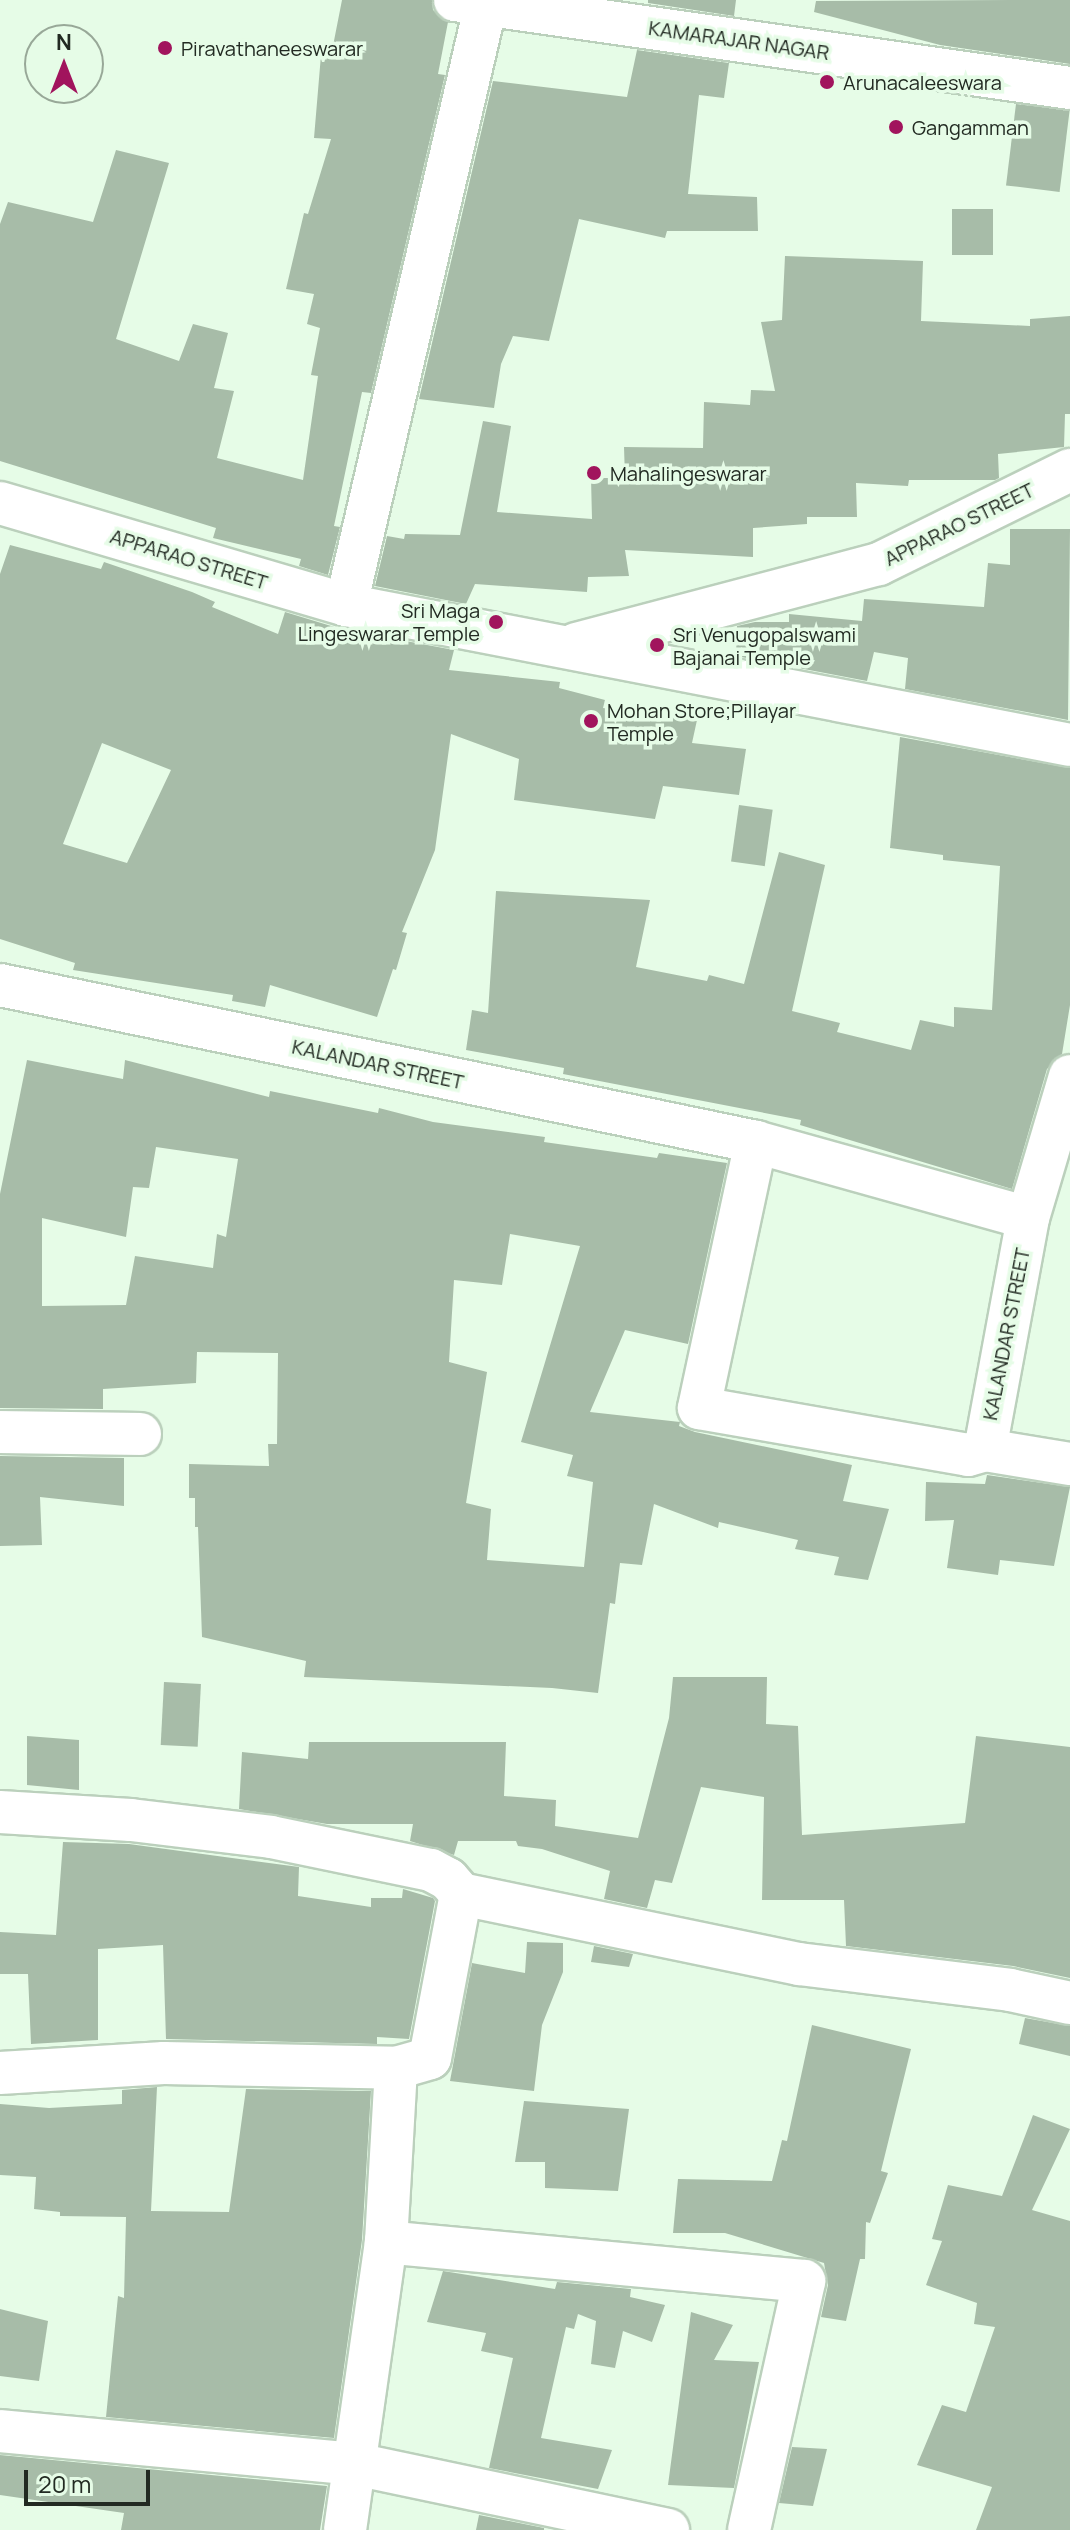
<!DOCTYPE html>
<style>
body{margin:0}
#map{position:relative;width:1070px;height:2530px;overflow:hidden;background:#e6fce7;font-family:Manrope,sans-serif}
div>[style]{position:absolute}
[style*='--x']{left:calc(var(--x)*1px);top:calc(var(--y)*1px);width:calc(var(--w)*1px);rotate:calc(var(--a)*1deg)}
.building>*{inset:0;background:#a7bca8;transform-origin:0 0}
.roads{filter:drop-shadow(2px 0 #bbd0bc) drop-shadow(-2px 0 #bbd0bc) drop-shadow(0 2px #bbd0bc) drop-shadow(0 -2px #bbd0bc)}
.street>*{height:42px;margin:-21px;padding:0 21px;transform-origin:21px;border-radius:21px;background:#fff}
.dots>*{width:22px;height:22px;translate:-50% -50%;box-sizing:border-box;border:4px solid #e6fce7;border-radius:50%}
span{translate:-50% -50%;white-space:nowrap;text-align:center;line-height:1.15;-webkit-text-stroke:7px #e6fce7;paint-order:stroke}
.street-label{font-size:20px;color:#222a22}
.poi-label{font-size:20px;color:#222a22}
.left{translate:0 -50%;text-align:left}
.right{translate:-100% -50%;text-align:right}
.north{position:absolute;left:24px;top:24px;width:80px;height:80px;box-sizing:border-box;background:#e6fce7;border:2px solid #98a898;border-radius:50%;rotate:0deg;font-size:22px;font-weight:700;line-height:32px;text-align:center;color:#222a22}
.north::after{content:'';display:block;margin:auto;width:28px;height:36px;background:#a1145d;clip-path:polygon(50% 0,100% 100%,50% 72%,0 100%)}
.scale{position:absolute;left:24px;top:2470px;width:126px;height:36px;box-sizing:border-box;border:4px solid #222a22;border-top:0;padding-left:10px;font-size:24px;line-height:28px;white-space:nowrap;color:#222a22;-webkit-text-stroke:6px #e6fce7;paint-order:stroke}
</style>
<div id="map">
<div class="building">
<i style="clip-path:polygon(342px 0,432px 0,433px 10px,448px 22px,438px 74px,445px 75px,371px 393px,362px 392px,334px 526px,340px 527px,328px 575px,299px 566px,301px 559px,213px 538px,216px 528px,0 461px,0 224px,8px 202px,93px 222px,116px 150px,169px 163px,116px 339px,179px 361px,193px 324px,228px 333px,214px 388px,234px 391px,217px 458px,303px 480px,318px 376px,311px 375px,320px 328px,307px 324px,314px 294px,286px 289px,304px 213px,308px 214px,331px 139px,314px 138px,321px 55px,331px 56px)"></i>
<i style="clip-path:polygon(648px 0,736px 0,734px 16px,648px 3px)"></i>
<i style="clip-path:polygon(1009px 0,1070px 0,1070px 64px,940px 45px,814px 12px,816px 1px)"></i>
<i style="clip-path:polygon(637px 50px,729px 63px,724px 98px,699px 95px,688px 194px,757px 197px,758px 231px,667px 231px,665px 238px,579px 219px,549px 341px,513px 336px,501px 364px,494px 408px,419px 399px,493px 81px,627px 97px)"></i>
<i style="left:1016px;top:104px;width:54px;height:82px;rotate:7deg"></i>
<i style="left:952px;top:209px;width:41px;height:46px"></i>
<i style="clip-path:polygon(785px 256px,923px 261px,921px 321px,1030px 326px,1030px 319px,1070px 316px,1070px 414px,1065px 414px,1064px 447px,998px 454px,999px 478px,995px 480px,909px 480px,908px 486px,856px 483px,857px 517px,807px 517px,807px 524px,753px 528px,753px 557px,625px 550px,629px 576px,588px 577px,587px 592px,475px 584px,466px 604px,375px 586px,387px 536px,404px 539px,405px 534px,460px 535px,483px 421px,511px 426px,497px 512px,592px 519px,591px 478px,625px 478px,624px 447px,703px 448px,704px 402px,750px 405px,751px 390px,775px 391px,761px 322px,782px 320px)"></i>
<i style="clip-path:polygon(1010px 529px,1070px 529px,1068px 720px,905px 689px,908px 658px,874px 652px,867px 681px,736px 656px,737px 626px,755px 622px,789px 622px,789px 614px,862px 621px,864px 599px,984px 607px,988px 563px,1010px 565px)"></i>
<i style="clip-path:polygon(evenodd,10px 545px,101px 569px,104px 562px,192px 592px,215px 602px,212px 607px,278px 634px,285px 612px,341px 629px,454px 650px,449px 670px,560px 682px,559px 688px,605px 700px,603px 708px,697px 720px,692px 743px,746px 749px,739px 795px,663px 786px,655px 819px,514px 800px,519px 759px,451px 734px,435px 850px,402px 932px,407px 933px,396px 970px,393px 969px,377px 1017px,270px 985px,265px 1007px,232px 1001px,233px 995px,73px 970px,75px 963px,0 939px,0 574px,10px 545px,102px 743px,171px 770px,127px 863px,63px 844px,102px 743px)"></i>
<i style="clip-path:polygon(900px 737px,1070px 768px,1070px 1005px,1062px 1054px,1047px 1069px,1012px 1189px,800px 1125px,801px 1120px,563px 1074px,564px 1068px,466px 1050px,472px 1010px,488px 1013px,496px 891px,650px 900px,636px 967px,707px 981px,709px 975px,744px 984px,779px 852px,825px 865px,792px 1011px,840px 1023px,837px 1032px,911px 1050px,920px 1020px,954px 1027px,954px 1007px,992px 1010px,1000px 866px,943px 860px,943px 855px,890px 848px)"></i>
<i style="left:739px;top:805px;width:34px;height:57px;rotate:8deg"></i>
<i style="clip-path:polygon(evenodd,27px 1060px,123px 1079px,125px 1060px,269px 1097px,270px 1091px,378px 1113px,379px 1108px,433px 1122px,545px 1137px,544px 1142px,657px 1158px,659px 1153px,727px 1163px,688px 1344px,625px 1330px,590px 1412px,680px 1422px,679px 1426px,695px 1432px,852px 1465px,843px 1501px,889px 1509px,868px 1580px,834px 1575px,839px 1557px,795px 1549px,798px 1540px,719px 1522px,718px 1528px,654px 1504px,642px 1565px,620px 1563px,615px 1604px,610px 1603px,598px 1693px,552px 1688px,304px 1677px,306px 1661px,202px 1637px,198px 1527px,195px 1527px,195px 1498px,189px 1498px,189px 1464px,269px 1466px,268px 1444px,277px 1444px,278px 1353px,197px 1352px,196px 1383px,103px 1389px,103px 1409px,0 1408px,0 1194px,27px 1060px,156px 1147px,238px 1159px,226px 1237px,217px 1234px,213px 1268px,135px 1256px,126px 1305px,42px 1306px,42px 1218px,126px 1237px,133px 1187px,149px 1188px,156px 1147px,27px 1060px,510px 1234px,580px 1246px,521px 1442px,573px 1455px,567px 1476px,593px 1482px,584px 1567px,487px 1560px,491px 1509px,466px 1503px,487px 1372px,449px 1362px,454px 1280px,502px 1285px,510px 1234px)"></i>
<i style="clip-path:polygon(0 1456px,124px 1458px,124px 1506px,40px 1497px,42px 1545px,0 1546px)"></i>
<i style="clip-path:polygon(987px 1475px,1070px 1487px,1054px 1566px,1000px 1560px,998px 1575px,947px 1568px,954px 1520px,925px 1521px,926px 1482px,985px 1484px)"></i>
<i style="clip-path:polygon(673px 1677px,767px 1677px,766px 1724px,798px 1726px,802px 1835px,965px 1823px,976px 1736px,1070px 1747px,1070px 1978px,1013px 1966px,846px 1946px,844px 1900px,762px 1900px,764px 1797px,701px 1787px,672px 1883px,655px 1880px,647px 1908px,604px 1899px,610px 1871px,542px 1849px,518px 1846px,516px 1841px,458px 1841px,454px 1855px,410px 1841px,413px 1824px,327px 1824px,239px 1809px,242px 1752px,308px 1759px,309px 1742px,506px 1742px,504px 1796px,556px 1800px,555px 1826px,638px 1838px,669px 1718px)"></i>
<i style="left:164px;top:1682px;width:37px;height:63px;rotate:3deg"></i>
<i style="clip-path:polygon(27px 1736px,79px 1740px,79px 1790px,27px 1785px)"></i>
<i style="clip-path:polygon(63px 1842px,129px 1844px,299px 1867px,298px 1896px,371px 1907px,371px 1898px,402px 1898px,403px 1889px,433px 1898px,435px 1901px,409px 2039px,377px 2037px,377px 2044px,166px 2039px,163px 1945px,98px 1949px,98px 2040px,31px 2044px,28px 1974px,0 1974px,0 1932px,56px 1935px)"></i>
<i style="clip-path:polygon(527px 1942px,563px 1943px,563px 1972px,542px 2025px,534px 2091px,450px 2081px,472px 1963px,525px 1973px)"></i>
<i style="clip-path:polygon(594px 1946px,633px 1954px,629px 1967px,591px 1962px)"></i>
<i style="clip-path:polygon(1025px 2018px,1070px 2026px,1070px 2056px,1019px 2044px)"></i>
<i style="clip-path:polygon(812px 2025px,911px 2049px,881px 2171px,888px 2173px,870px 2223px,866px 2222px,865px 2259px,860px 2259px,846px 2321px,821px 2317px,828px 2285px,824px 2263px,725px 2233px,673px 2233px,678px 2179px,772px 2181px,782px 2140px,787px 2141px)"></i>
<i style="clip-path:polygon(157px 2087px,151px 2211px,229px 2212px,246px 2089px,371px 2091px,362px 2240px,334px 2438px,106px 2417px,118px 2296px,124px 2298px,126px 2217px,60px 2216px,60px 2212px,34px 2209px,36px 2177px,0 2175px,0 2104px,49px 2108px,122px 2104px,122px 2090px)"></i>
<i style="clip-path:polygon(524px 2101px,629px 2109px,618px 2191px,545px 2188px,545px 2162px,515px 2162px)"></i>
<i style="clip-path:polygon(1033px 2115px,1070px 2129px,1032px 2210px,1070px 2221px,1070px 2530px,976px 2530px,992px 2487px,917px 2465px,942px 2405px,966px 2412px,995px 2327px,974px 2324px,977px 2303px,926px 2285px,942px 2241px,932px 2239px,948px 2185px,1002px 2196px)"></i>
<i style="clip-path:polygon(443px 2271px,555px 2289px,557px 2282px,631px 2289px,630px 2297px,665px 2305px,652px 2342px,623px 2331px,615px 2368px,591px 2364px,596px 2321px,578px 2314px,574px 2329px,566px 2327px,541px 2438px,612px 2450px,598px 2489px,489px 2468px,513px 2358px,481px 2351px,486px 2333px,427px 2322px)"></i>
<i style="clip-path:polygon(0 2309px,48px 2321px,39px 2381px,0 2376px)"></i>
<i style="clip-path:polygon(691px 2312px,733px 2325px,714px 2360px,759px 2362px,734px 2488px,668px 2485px)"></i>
<i style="clip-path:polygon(792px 2447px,827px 2449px,813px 2506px,779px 2503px)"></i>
<i style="clip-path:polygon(0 2455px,327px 2486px,320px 2530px,121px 2530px,124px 2513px,0 2495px)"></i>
<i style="clip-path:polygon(479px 2515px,544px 2528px,544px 2530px,476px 2530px)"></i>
</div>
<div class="roads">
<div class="street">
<i style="--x:455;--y:0;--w:621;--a:8.14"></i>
<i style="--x:0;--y:503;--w:361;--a:16.4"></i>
<i style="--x:346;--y:605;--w:737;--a:10.94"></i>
<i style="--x:346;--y:605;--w:617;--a:-76.89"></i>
<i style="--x:576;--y:644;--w:313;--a:-14.8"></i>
<i style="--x:879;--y:564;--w:213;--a:-26.2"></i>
<i style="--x:0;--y:985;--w:772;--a:11.73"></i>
<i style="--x:756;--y:1142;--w:282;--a:15.6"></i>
<i style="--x:756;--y:1142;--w:272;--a:102.1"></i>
<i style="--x:699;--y:1408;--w:273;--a:9.9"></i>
<i style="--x:968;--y:1455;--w:18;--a:-16"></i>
<i style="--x:985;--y:1450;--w:236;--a:-79.5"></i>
<i style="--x:1028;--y:1218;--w:148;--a:-73.5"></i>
<i style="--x:0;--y:1432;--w:140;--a:0.8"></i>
<i style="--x:985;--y:1450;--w:86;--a:9.4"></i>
<i style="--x:0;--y:1812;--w:131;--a:3.5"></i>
<i style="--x:131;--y:1820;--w:141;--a:6.9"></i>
<i style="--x:271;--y:1837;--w:163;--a:11.7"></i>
<i style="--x:431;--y:1870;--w:19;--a:28"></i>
<i style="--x:448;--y:1879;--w:20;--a:49"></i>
<i style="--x:0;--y:2073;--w:164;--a:-3.5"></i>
<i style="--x:164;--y:2063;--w:232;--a:1.2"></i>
<i style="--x:0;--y:2431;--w:357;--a:5.3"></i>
<i style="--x:355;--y:2464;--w:320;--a:11.9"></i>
<i style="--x:345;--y:2530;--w:291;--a:-81.9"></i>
<i style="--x:749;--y:2530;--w:255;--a:-77.5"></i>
<i style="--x:804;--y:2281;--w:420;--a:-174.7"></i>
<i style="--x:386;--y:2242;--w:174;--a:-86.7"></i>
<i style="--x:396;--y:2068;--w:35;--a:-16"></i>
<i style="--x:430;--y:2058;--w:167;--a:-79.3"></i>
<i style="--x:461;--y:1894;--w:345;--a:11.7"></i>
<i style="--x:799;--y:1964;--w:213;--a:7"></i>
<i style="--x:1010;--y:1990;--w:61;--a:12.2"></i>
</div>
</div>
<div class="dots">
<i style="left:165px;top:48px;background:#a1145d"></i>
<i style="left:827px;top:82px;background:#a1145d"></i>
<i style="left:896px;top:127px;background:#a1145d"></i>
<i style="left:594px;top:473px;background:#a1145d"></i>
<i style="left:496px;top:622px;background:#a1145d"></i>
<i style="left:657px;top:645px;background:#a1145d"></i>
<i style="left:591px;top:721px;background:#a1145d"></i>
</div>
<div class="street-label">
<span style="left:739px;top:40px;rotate:8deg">KAMARAJAR NAGAR</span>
<span style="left:959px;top:524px;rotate:-26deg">APPARAO STREET</span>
<span style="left:189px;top:559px;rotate:17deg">APPARAO STREET</span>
<span style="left:378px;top:1064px;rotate:12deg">KALANDAR STREET</span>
<span style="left:1006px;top:1334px;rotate:-79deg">KALANDAR STREET</span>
</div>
<div class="poi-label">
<span class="left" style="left:181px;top:48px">Piravathaneeswarar</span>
<span class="left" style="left:843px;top:82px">Arunacaleeswara</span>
<span class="left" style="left:912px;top:127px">Gangamman</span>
<span class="left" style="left:610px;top:473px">Mahalingeswarar</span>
<span class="right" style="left:480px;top:622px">Sri Maga<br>Lingeswarar Temple</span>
<span class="left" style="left:673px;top:646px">Sri Venugopalswami<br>Bajanai Temple</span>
<span class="left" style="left:607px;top:722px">Mohan Store;Pillayar<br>Temple</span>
</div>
<div class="north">N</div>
<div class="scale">20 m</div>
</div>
